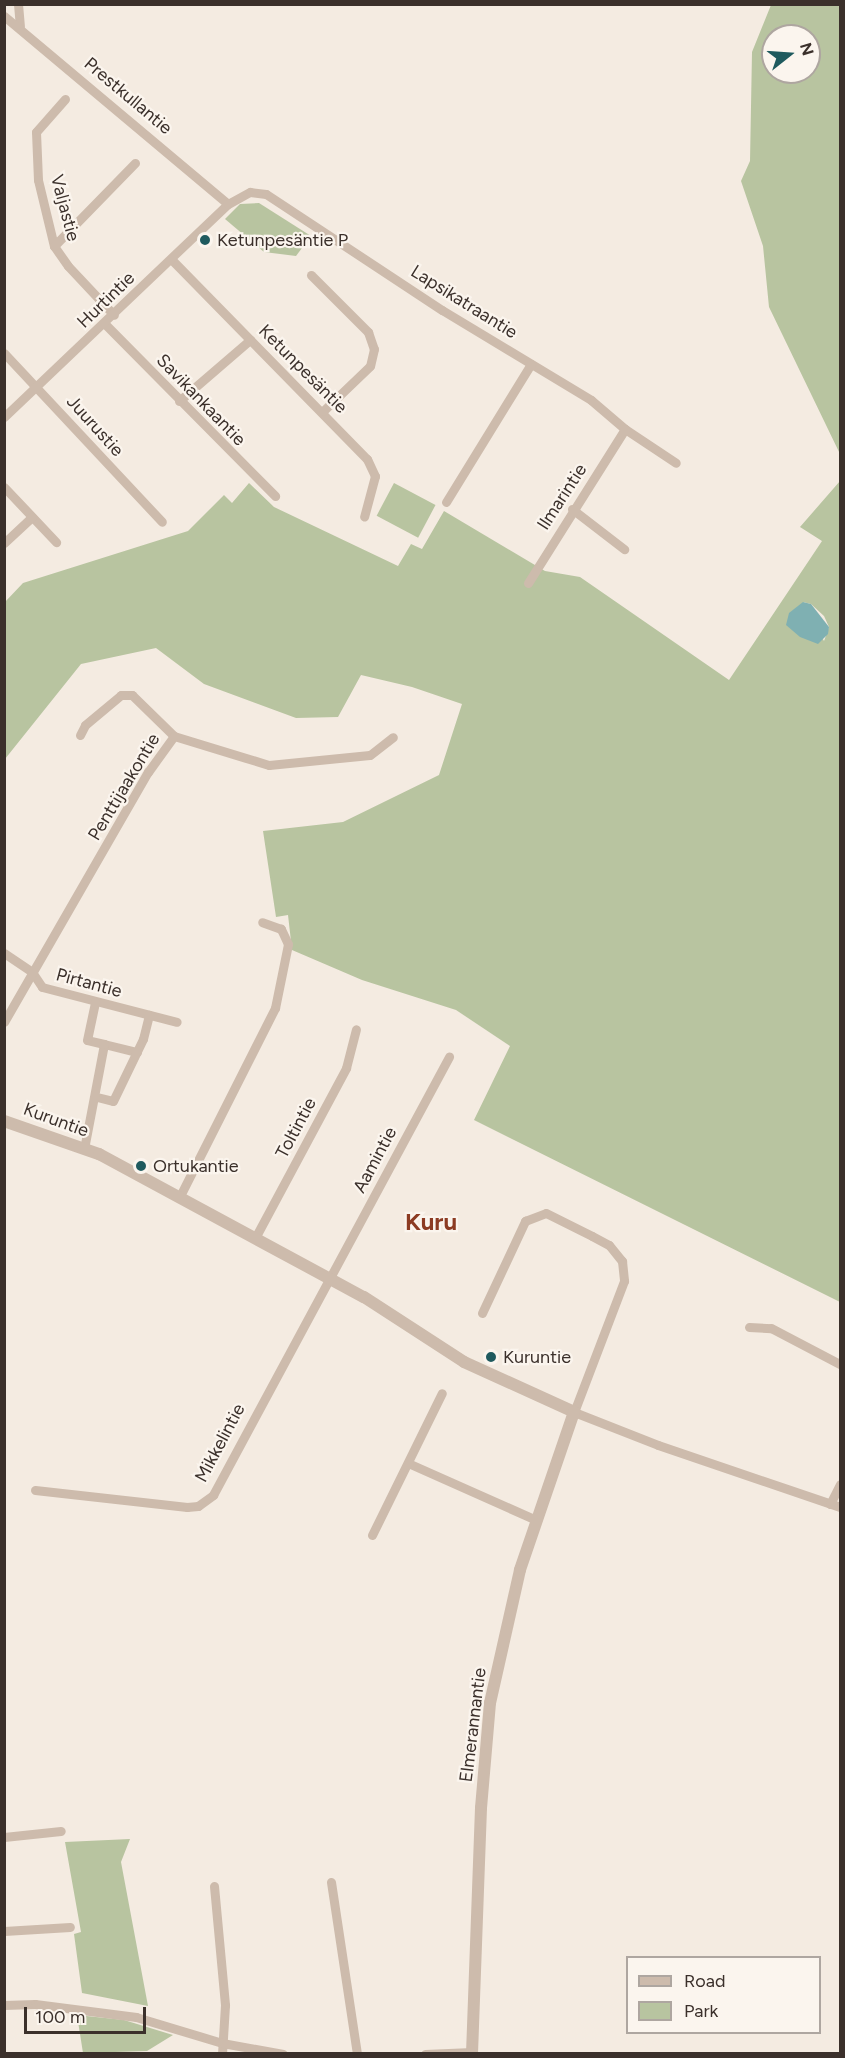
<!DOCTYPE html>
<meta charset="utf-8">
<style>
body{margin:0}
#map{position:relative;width:845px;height:2058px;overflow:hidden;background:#f4ebe1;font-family:Figtree,sans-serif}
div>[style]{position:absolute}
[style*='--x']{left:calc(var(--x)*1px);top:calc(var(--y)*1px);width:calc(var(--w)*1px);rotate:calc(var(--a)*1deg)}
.green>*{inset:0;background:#b8c4a0;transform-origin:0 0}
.water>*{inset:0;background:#7fb0b2}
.minor>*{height:9px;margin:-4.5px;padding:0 4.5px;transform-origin:4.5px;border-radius:4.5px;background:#cdbbac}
.tertiary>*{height:12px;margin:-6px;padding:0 6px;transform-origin:6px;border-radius:6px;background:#cdbbac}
.dots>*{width:16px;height:16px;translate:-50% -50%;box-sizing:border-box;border:3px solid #fbf5ee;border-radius:50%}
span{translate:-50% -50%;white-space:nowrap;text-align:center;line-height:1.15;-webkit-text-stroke:4.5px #fbf5ee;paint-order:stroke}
.street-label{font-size:18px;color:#3b302b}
.poi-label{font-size:18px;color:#3b302b}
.left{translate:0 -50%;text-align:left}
.district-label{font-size:24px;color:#8c3b22;font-weight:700}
.frame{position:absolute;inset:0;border:6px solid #3b302b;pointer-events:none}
.legend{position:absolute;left:626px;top:1956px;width:195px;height:78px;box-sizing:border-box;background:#fbf5ee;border:2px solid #aea6a0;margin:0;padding:8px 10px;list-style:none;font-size:18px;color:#3b302b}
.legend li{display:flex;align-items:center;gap:12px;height:30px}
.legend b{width:30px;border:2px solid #aea6a0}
.north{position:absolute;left:761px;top:24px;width:60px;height:60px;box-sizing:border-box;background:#fbf5ee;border:2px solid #aea6a0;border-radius:50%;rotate:73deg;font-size:16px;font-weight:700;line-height:24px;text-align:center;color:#3b302b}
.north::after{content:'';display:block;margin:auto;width:21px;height:27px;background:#1f5a5e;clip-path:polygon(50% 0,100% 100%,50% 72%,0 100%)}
.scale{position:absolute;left:24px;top:2007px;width:122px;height:27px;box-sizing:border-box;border:3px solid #3b302b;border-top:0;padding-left:8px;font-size:18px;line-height:21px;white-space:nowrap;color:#3b302b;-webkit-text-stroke:4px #fbf5ee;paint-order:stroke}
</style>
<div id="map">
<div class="green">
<i style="clip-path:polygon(evenodd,771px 5px,840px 5px,840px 454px,769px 307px,763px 246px,741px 181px,750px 161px,752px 52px,771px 5px,773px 36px,809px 36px,809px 72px,773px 72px,773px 36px)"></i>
<i style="clip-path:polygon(259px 203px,311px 236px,296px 256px,264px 252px,225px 219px,240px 204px)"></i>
<i style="clip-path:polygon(evenodd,840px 481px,840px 1302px,474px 1120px,510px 1046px,456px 1010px,362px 980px,292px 950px,288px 915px,276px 917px,263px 831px,343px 822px,439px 775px,462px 704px,412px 687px,361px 675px,338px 717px,296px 718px,204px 684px,156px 648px,81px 664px,5px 759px,5px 602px,23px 583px,188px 531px,224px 495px,232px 503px,249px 483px,274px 507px,398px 566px,411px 544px,422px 549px,444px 511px,545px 571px,580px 577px,729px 680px,822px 541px,800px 527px,840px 481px,803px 602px,811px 604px,824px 616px,829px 627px,824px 641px,803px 602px)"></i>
<i style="left:394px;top:483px;width:47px;height:37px;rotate:28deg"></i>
<i style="clip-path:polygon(130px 1839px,121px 1862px,148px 2006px,82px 1993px,74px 1934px,81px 1932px,65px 1842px)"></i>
<i style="clip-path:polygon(77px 2015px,124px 2020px,173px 2035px,147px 2051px,83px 2053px)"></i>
</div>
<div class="water">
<i style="clip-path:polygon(803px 602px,811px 604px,829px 627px,828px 634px,818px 644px,800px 637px,786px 625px,789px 613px)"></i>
</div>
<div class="minor">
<i style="--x:18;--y:4;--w:22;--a:85"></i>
<i style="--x:4;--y:16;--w:292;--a:40"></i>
<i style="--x:65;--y:99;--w:44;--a:131.3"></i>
<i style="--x:36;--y:132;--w:48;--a:87.6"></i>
<i style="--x:38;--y:180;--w:68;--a:76.4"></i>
<i style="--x:54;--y:246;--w:24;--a:55"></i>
<i style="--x:68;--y:266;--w:67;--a:46.8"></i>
<i style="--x:54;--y:246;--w:116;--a:-45.7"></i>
<i style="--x:172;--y:260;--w:279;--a:45.6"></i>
<i style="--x:367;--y:459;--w:19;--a:65"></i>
<i style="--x:375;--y:476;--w:42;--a:105"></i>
<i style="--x:311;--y:275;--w:81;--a:45"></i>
<i style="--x:368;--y:332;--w:18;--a:71"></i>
<i style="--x:374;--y:349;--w:17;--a:103"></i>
<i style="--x:370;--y:366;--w:65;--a:136.2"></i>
<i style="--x:105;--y:324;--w:242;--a:45.3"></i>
<i style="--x:4;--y:353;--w:231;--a:46.9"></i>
<i style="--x:179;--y:401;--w:94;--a:-40.7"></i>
<i style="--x:4;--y:417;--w:309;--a:-43.6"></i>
<i style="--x:228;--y:204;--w:25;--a:-29"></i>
<i style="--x:250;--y:192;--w:16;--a:7"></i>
<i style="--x:266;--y:194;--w:211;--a:33.4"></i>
<i style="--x:442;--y:310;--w:174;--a:31.1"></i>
<i style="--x:591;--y:400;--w:45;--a:40.5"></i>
<i style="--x:625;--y:429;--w:61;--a:33.7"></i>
<i style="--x:4;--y:487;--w:76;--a:46.6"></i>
<i style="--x:446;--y:502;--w:162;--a:-58.4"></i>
<i style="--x:572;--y:509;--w:66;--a:37.6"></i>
<i style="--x:4;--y:543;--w:38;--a:-43"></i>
<i style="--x:528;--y:583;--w:182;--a:-57.8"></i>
<i style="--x:80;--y:735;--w:11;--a:-63"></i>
<i style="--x:85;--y:725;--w:47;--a:-39.8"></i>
<i style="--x:121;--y:695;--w:11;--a:0"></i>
<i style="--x:132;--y:695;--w:59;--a:44.3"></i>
<i style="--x:4;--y:953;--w:34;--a:34"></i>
<i style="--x:32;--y:972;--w:18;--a:56"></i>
<i style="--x:42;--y:987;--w:139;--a:14.5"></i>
<i style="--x:4;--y:1022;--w:289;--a:-60.1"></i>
<i style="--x:148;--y:772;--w:44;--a:-54.2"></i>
<i style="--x:174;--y:736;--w:99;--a:17"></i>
<i style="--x:269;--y:765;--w:101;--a:-5.7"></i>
<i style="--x:370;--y:755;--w:29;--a:-38"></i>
<i style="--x:104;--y:1044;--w:34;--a:14"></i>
<i style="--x:97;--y:1097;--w:16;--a:14"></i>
<i style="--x:113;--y:1101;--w:69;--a:-64.2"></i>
<i style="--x:143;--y:1039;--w:25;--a:-76"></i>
<i style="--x:84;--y:1149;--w:107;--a:-79.2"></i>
<i style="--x:104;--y:1044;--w:17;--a:-167"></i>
<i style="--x:87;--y:1040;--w:39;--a:-78"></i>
<i style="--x:180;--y:1196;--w:211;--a:-63.2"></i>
<i style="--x:275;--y:1008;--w:65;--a:-78.5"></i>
<i style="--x:288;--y:944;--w:17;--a:-115"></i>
<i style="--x:281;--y:929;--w:20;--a:-160"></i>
<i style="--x:255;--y:1238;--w:193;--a:-61.8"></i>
<i style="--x:346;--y:1068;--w:40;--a:-75.6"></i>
<i style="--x:482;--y:1313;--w:102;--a:-64.9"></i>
<i style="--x:525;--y:1221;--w:22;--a:-21"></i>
<i style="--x:546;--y:1213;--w:51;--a:26.6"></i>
<i style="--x:592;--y:1236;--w:19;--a:28"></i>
<i style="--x:609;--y:1245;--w:21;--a:51"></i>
<i style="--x:622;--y:1261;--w:20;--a:84"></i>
<i style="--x:624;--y:1281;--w:140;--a:110.9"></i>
<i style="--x:574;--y:1412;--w:90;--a:21.4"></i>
<i style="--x:658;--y:1445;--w:192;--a:18.8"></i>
<i style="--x:749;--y:1327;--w:22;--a:3"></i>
<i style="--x:771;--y:1328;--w:78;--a:27.6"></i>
<i style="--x:408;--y:1463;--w:140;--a:24"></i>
<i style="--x:35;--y:1490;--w:153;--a:6.4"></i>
<i style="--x:187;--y:1507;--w:11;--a:-5"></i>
<i style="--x:198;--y:1506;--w:19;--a:-36"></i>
<i style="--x:213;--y:1495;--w:498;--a:-61.7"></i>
<i style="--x:830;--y:1504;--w:22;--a:-63"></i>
<i style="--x:372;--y:1535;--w:158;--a:-63.8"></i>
<i style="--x:4;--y:1837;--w:57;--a:-6"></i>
<i style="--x:331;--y:1882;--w:174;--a:81.4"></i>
<i style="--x:214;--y:1886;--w:120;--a:84.7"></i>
<i style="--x:225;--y:2005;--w:49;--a:93.5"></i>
<i style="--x:4;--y:1931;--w:66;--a:-3.5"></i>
<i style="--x:4;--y:2005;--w:31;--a:-2"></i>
<i style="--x:35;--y:2004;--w:102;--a:7.3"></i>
<i style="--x:136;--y:2017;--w:90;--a:16.8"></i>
<i style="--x:222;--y:2043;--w:62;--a:10.2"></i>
<i style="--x:425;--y:2054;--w:47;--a:-2.4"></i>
</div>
<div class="tertiary">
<i style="--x:4;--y:1121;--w:101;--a:19.2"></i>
<i style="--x:99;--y:1154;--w:301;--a:28.4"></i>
<i style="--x:364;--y:1297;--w:119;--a:33"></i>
<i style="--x:464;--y:1362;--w:121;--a:24.4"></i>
<i style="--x:574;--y:1412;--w:167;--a:108.9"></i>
<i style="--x:520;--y:1570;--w:136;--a:102.7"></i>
<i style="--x:490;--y:1703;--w:105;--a:94.9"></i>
<i style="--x:481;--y:1808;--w:246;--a:92.1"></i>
</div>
<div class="dots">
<i style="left:205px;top:240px;background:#1f5a5e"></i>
<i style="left:141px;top:1166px;background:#1f5a5e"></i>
<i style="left:491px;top:1357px;background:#1f5a5e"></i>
</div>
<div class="street-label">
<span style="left:128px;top:96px;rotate:40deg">Prestkullantie</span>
<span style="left:65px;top:208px;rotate:75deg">Valjastie</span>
<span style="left:106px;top:300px;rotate:-44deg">Hurtintie</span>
<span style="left:464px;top:302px;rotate:32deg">Lapsikatraantie</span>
<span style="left:303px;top:369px;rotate:45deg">Ketunpesäntie</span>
<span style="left:201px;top:400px;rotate:46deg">Savikankaantie</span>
<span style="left:95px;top:426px;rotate:48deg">Juurustie</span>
<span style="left:562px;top:497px;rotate:-57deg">Ilmarintie</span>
<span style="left:124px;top:787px;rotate:-59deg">Penttijaakontie</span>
<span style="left:89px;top:983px;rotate:15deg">Pirtantie</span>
<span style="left:56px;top:1120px;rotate:20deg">Kuruntie</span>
<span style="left:296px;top:1128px;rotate:-62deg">Toltintie</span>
<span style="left:375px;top:1160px;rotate:-62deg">Aamintie</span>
<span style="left:220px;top:1443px;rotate:-62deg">Mikkelintie</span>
<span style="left:473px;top:1725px;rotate:-83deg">Elmerannantie</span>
</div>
<div class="poi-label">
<span class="left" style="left:217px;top:240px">Ketunpesäntie P</span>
<span class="left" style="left:153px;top:1166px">Ortukantie</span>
<span class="left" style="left:503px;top:1357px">Kuruntie</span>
</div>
<div class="district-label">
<span style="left:431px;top:1222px">Kuru</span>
</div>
<div class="frame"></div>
<ul class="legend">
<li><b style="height:8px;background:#cdbbac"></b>Road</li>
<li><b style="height:16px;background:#b8c4a0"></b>Park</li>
</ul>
<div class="north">N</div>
<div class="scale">100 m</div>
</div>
